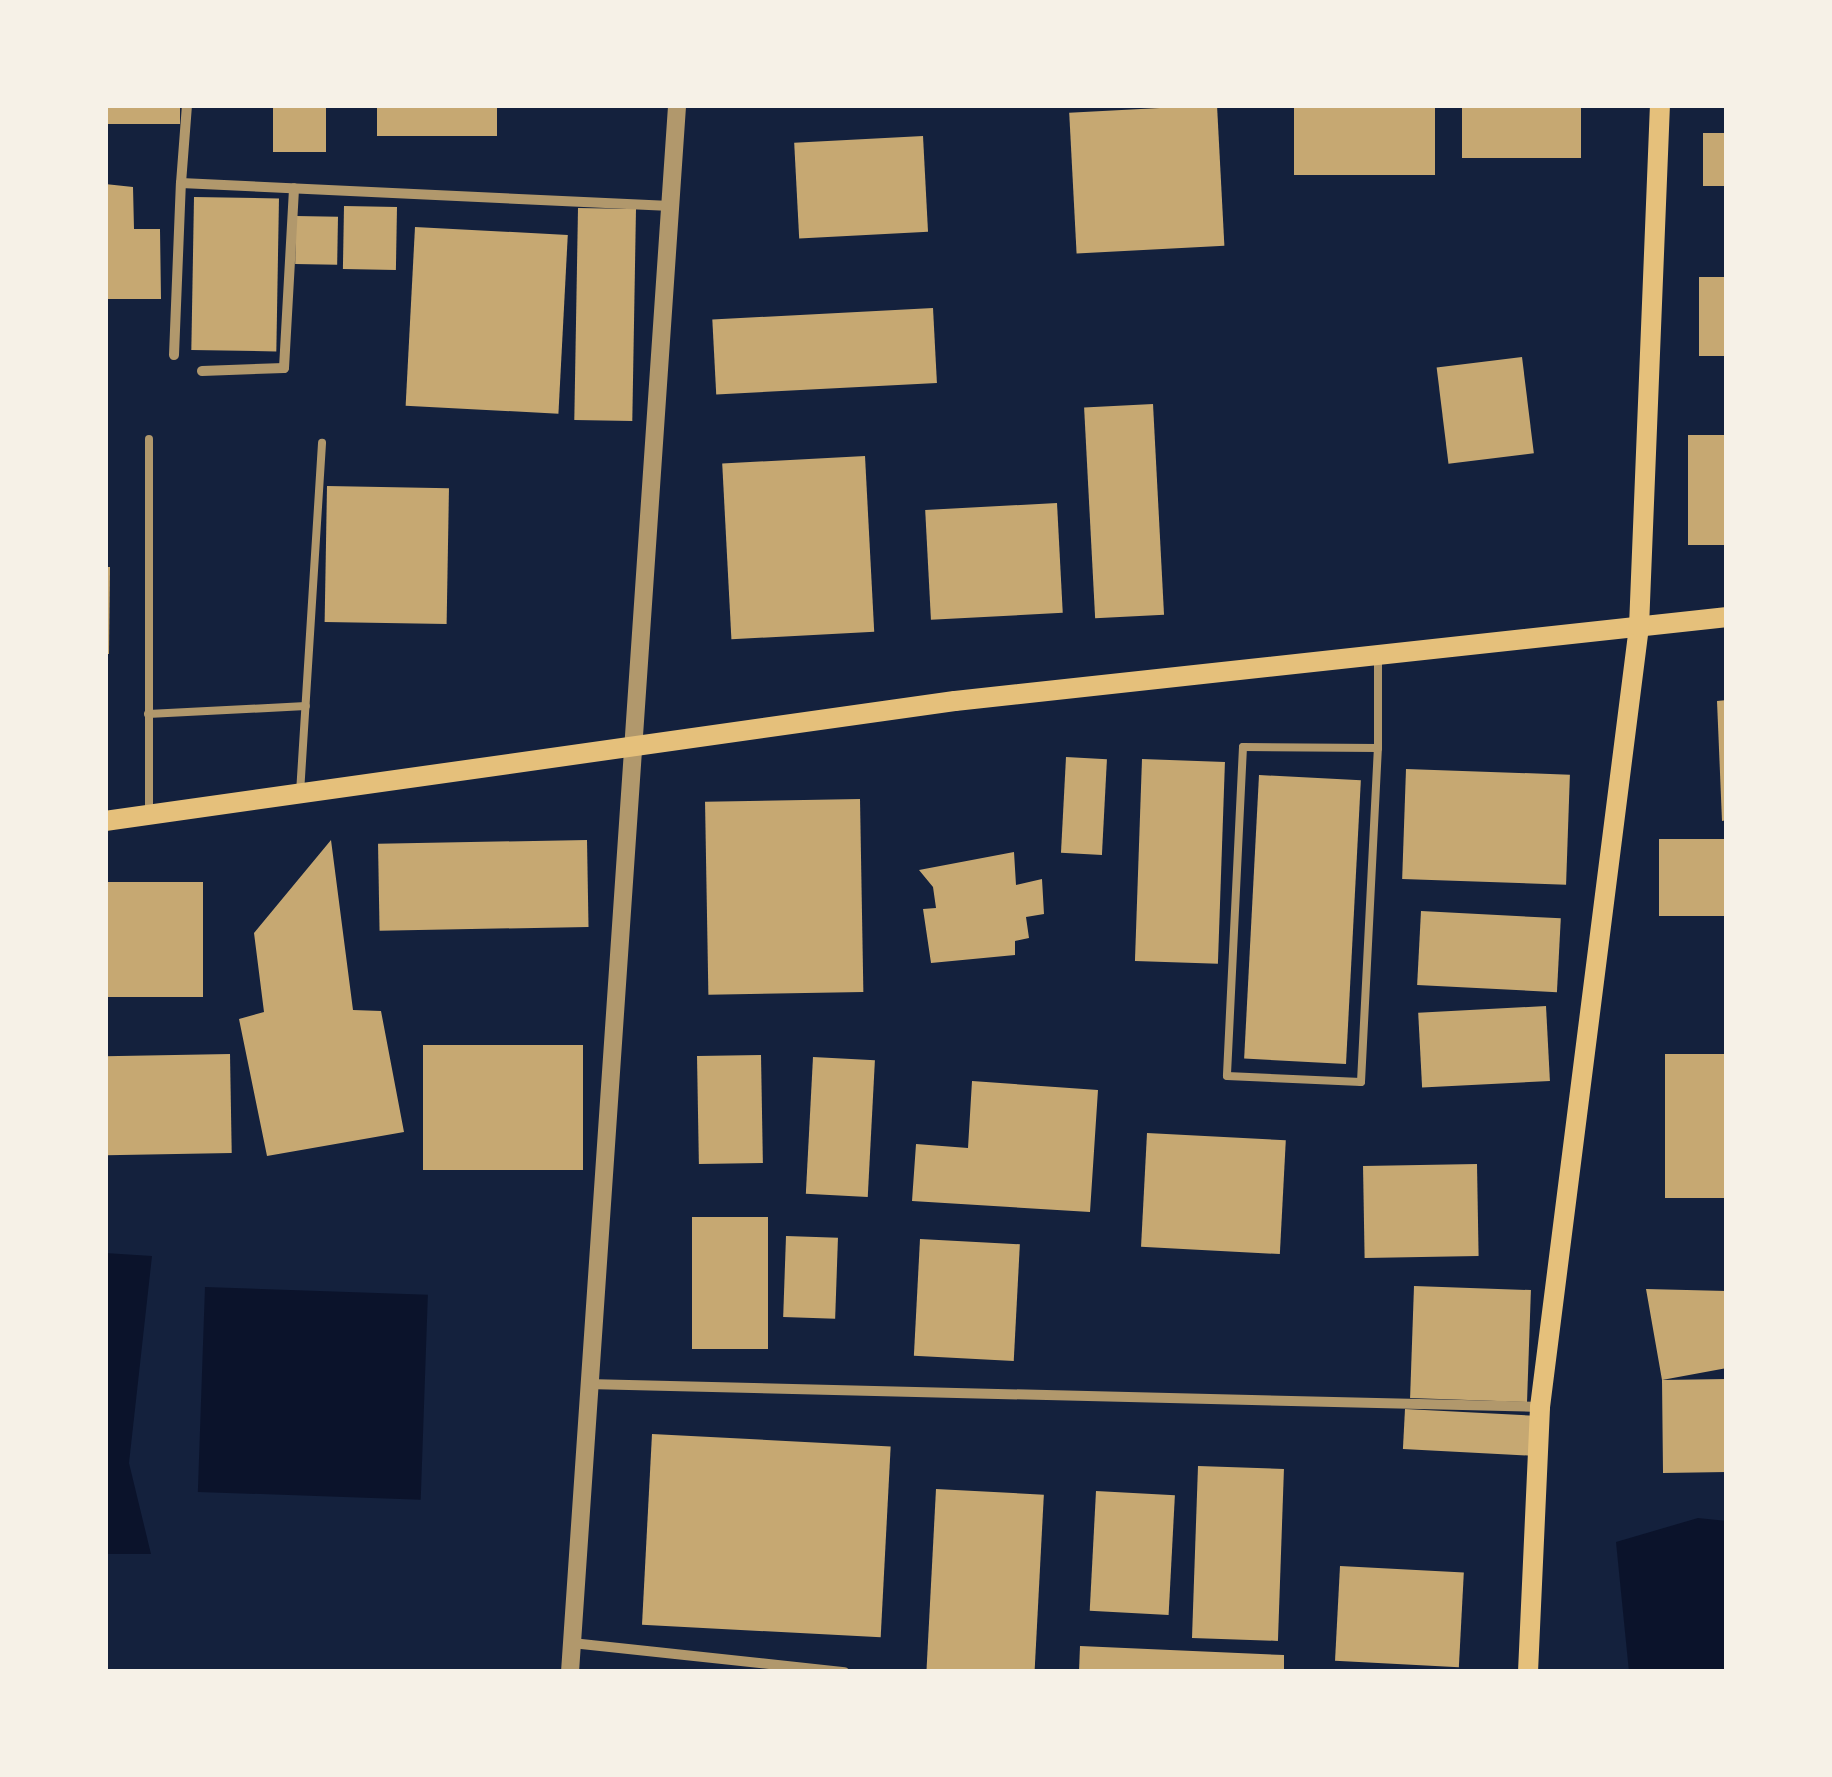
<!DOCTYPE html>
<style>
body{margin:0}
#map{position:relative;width:1832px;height:1777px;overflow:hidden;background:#14213d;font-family:Quicksand,sans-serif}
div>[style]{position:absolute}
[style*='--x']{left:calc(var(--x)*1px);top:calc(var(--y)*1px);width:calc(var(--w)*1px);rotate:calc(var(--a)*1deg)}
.water>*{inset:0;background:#0b132b;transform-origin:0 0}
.building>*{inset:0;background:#c6a872;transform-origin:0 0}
.service>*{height:8px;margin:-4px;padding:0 4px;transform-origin:4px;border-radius:4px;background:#b1986c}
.minor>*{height:10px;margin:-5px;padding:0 5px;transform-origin:5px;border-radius:5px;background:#b1986c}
.tertiary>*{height:18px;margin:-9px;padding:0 9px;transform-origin:9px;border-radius:9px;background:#b1986c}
.secondary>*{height:20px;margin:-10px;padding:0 10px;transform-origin:10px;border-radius:10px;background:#e5c07b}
span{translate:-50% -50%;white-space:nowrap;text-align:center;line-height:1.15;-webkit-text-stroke:8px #f6f1e7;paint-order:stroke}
.frame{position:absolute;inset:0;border:108px solid #f6f1e7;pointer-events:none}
</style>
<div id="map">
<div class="water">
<i style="clip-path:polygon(105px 1253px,152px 1256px,129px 1463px,151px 1554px,105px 1554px)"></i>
<i style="left:205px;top:1287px;width:223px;height:205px;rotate:2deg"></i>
<i style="clip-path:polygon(1698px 1518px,1727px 1521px,1727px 1672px,1629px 1672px,1616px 1542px)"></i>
</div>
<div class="building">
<i style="left:105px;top:105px;width:75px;height:19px"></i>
<i style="left:273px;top:105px;width:53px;height:47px"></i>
<i style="left:377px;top:105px;width:120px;height:31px"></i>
<i style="left:1217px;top:105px;width:141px;height:148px;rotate:87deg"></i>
<i style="left:1294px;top:105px;width:141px;height:70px"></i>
<i style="left:1462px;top:105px;width:119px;height:53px"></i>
<i style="left:1703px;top:133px;width:24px;height:53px"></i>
<i style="left:923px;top:136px;width:96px;height:129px;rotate:87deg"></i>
<i style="clip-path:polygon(105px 184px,133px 187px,134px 229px,160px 229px,161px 299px,105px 299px)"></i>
<i style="left:194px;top:197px;width:85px;height:153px;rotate:1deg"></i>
<i style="left:344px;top:206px;width:53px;height:63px;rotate:1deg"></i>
<i style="left:578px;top:208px;width:58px;height:212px;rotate:1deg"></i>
<i style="left:296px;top:216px;width:42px;height:48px;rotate:1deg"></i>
<i style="left:415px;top:227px;width:153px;height:179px;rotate:3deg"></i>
<i style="left:1727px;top:277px;width:79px;height:28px;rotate:90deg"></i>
<i style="left:933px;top:308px;width:75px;height:221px;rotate:87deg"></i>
<i style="left:1522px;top:357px;width:97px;height:86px;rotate:83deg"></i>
<i style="left:1153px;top:404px;width:211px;height:69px;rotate:87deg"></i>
<i style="left:1727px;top:435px;width:110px;height:39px;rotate:90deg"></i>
<i style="left:865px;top:456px;width:176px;height:143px;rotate:87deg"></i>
<i style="left:327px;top:486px;width:122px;height:136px;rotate:1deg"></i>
<i style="left:1057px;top:503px;width:110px;height:132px;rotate:87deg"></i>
<i style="clip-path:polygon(105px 567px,110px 567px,109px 654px,105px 654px)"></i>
<i style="clip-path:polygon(1727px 700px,1727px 820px,1722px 821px,1717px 701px)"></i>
<i style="left:1066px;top:757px;width:41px;height:96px;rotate:3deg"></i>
<i style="left:1142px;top:759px;width:83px;height:202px;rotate:2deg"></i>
<i style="left:1406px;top:769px;width:164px;height:110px;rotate:2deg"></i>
<i style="left:1259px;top:775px;width:102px;height:284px;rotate:3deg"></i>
<i style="left:860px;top:799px;width:193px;height:155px;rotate:89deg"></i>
<i style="left:1727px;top:839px;width:77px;height:68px;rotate:90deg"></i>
<i style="clip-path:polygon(331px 840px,353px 1010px,381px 1011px,404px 1132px,267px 1156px,239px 1019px,264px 1012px,254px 933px)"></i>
<i style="left:587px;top:840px;width:87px;height:209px;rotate:89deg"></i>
<i style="clip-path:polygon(1014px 852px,1016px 885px,1042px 879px,1044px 914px,1026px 917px,1029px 938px,1015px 941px,1015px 955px,931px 963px,923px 909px,936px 908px,933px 887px,919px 870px)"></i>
<i style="left:203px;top:882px;width:115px;height:98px;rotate:90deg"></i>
<i style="left:1421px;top:911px;width:140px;height:74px;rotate:3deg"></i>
<i style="left:1546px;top:1006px;width:75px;height:128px;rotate:87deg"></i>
<i style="left:583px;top:1045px;width:125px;height:160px;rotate:90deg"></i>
<i style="left:230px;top:1054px;width:99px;height:125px;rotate:89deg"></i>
<i style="left:1726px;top:1054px;width:144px;height:61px;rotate:90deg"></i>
<i style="left:761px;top:1055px;width:108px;height:64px;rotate:89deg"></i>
<i style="left:813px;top:1057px;width:62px;height:137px;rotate:3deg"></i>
<i style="clip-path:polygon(972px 1081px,1098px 1090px,1090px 1212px,912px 1201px,916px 1144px,968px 1148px)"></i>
<i style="left:1147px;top:1133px;width:139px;height:114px;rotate:3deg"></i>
<i style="left:1477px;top:1164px;width:92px;height:114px;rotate:89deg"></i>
<i style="left:768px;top:1217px;width:132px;height:76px;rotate:90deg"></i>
<i style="left:786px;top:1236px;width:52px;height:81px;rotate:2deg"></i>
<i style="left:920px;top:1239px;width:100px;height:117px;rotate:3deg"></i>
<i style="left:1414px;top:1286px;width:117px;height:112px;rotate:2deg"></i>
<i style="clip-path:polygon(1646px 1289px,1727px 1291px,1727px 1368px,1662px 1380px,1727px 1379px,1727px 1472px,1663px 1473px,1662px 1380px)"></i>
<i style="left:1405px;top:1409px;width:129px;height:40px;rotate:3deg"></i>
<i style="left:652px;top:1434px;width:239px;height:191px;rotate:3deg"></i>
<i style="left:1198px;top:1466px;width:86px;height:172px;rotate:2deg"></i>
<i style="left:936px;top:1489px;width:108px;height:183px;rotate:3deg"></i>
<i style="left:1096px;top:1491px;width:79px;height:120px;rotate:3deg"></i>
<i style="left:1340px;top:1566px;width:124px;height:95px;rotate:3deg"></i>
<i style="clip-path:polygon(1080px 1646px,1284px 1655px,1284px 1672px,1079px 1672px)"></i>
</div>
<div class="service">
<i style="--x:149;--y:439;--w:371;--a:90"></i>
<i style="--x:148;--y:714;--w:158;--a:-2.9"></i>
<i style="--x:1378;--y:748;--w:135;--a:-179.6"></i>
<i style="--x:1243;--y:747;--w:329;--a:92.8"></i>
<i style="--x:1227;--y:1076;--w:134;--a:2.6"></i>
<i style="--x:1361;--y:1082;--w:334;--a:-87.1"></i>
<i style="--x:1378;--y:748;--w:91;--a:-90"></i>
<i style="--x:300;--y:793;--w:351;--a:-86.4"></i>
</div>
<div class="minor">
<i style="--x:187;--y:105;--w:78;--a:94.4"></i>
<i style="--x:181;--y:183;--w:490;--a:2.7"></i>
<i style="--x:174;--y:355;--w:172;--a:-87.7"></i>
<i style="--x:202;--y:371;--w:82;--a:-2.1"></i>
<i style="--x:284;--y:368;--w:180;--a:-86.8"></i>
<i style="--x:587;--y:1384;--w:952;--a:1.38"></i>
<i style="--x:572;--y:1643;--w:274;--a:6.1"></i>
</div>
<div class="tertiary">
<i style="--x:570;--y:1672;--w:1571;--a:-86.09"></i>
</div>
<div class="secondary">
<i style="--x:105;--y:821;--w:858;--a:-8.04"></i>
<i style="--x:955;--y:701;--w:777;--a:-6.21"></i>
<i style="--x:1528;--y:1672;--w:265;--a:-87.4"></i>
<i style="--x:1540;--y:1407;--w:786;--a:-82.77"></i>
<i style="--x:1639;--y:627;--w:522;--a:-87.7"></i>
</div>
<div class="frame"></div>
</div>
